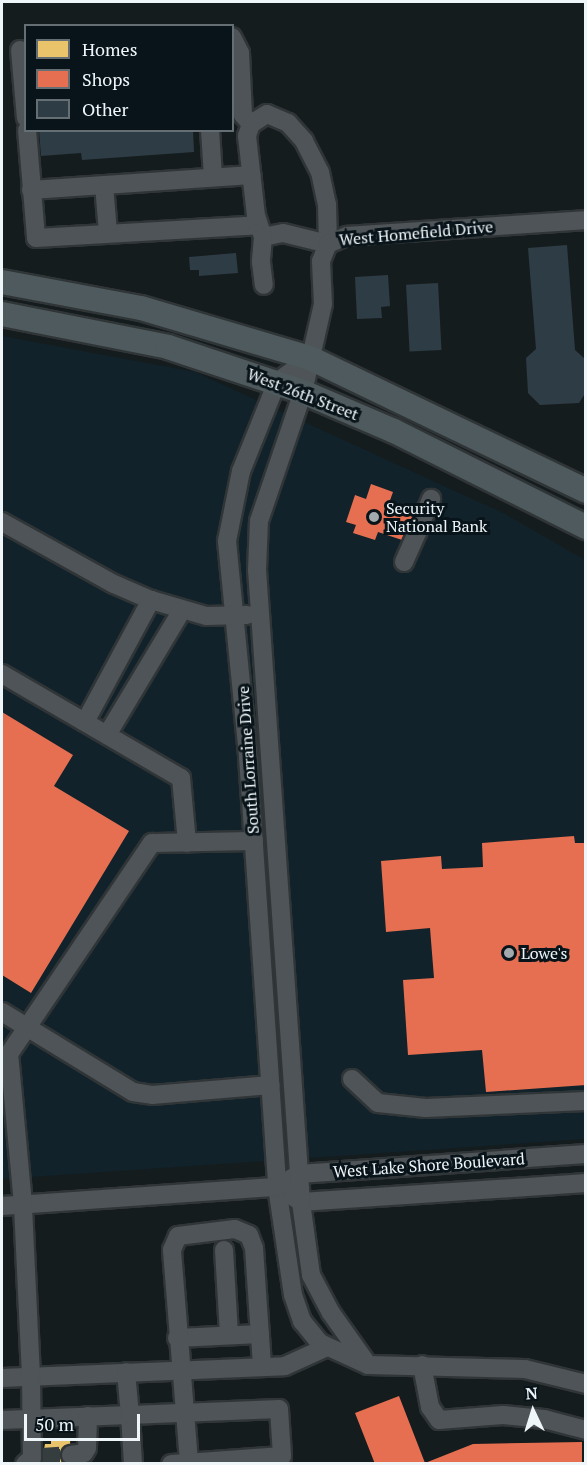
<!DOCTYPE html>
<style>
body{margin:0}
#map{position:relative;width:587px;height:1465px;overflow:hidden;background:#151c1e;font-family:"PT Serif",serif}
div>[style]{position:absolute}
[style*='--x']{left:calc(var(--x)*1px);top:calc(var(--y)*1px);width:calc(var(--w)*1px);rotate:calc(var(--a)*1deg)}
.built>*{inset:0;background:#11222a}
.homes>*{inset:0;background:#e9c46a}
.shops>*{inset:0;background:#e76f51}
.building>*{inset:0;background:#2e3c45;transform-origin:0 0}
.minor-tunnel>*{height:18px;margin-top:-9px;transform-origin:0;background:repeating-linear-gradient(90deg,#363d3f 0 18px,transparent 0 27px)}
.roads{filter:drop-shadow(2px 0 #303537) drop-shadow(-2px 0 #303537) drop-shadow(0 2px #303537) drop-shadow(0 -2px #303537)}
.minor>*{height:18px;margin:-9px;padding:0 9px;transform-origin:9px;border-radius:9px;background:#4e5457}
.major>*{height:24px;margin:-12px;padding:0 12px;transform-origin:12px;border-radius:12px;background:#4e5a5d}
.dots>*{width:16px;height:16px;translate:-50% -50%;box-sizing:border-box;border:3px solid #081419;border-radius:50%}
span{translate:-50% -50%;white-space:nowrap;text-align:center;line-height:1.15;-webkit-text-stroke:6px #081419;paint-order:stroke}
.street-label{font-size:16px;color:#eff6fa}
.poi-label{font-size:16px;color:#eff6fa}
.left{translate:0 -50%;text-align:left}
.frame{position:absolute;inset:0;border:3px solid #eff6fa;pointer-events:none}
.legend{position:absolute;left:24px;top:24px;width:210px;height:108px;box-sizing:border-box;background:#081419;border:2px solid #646e73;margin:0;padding:8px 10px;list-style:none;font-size:18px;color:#eff6fa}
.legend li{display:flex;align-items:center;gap:12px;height:30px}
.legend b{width:30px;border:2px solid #646e73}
.north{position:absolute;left:503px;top:1381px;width:60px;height:60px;-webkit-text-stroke:4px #081419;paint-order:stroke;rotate:356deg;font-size:16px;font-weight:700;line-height:24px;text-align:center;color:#eff6fa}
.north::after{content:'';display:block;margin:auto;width:21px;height:27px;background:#eff6fa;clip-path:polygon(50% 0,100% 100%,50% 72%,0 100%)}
.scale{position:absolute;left:24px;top:1414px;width:116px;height:27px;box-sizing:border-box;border:3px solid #eff6fa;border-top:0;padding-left:8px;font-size:18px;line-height:21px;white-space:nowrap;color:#eff6fa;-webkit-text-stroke:4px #081419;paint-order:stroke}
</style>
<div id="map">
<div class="built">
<i style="clip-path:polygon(2px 336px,195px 372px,505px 514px,585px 560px,585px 1139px,2px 1179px)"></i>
</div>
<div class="homes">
<i style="clip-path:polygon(70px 1439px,71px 1464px,41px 1464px,45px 1444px,51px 1444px,51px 1440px)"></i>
</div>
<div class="shops">
<i style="clip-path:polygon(371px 484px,393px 492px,388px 506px,430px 520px,426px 533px,407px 526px,402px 540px,378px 532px,375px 540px,353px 533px,356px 525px,346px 522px,355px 495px,366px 499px)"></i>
<i style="clip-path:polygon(2px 712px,73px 755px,54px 786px,129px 831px,31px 993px,2px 975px)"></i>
<i style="clip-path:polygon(574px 836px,575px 843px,586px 843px,586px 1085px,486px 1092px,482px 1050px,408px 1055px,403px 980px,434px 978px,430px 928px,386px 932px,381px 861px,441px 856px,442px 869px,483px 867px,482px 843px)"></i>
<i style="clip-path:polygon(399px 1396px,425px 1463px,473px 1444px,582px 1442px,582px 1464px,375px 1464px,355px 1413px)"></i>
</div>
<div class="building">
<i style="clip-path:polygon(39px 130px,193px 130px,194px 152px,82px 160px,81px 153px,41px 156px)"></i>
<i style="clip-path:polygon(567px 245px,575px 350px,585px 359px,586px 392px,579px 403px,540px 405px,528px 393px,526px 358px,536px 349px,528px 248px)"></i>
<i style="clip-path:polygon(236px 253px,238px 273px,199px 276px,199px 270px,190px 270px,189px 257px)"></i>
<i style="clip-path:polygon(388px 275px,390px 306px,381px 307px,382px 318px,357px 319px,355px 277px)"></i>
<i style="left:438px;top:283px;width:67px;height:32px;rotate:87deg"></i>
</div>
<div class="minor-tunnel">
<i style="--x:42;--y:1457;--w:29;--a:-4"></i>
</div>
<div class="roads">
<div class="minor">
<i style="--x:232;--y:37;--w:18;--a:63"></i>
<i style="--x:240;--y:53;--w:62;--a:87.2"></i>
<i style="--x:243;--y:115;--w:12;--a:48"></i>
<i style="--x:20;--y:50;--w:68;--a:85"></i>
<i style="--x:27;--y:130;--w:108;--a:85.2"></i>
<i style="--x:36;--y:238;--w:223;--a:-3.3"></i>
<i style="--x:210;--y:130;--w:47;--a:86.3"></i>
<i style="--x:104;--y:185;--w:48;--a:85.2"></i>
<i style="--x:31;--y:190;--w:221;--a:-3.9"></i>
<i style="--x:263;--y:237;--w:22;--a:-108"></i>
<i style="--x:256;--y:216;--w:81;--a:-96.4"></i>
<i style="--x:247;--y:136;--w:13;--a:-72"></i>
<i style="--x:251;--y:124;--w:19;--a:-32"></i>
<i style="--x:267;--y:114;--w:23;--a:23"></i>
<i style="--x:288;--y:123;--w:24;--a:48"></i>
<i style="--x:304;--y:141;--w:35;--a:63"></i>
<i style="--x:320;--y:172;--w:33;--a:78"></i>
<i style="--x:327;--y:204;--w:40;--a:88.6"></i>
<i style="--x:328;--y:244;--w:46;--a:-166.3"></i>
<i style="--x:283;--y:233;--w:20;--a:169"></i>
<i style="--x:263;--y:237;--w:25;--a:95"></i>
<i style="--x:261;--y:262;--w:23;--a:83"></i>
<i style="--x:310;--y:358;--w:41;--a:144"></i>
<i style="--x:277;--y:382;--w:96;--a:112"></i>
<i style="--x:241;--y:471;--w:71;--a:101.3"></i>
<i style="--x:227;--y:541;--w:217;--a:84.4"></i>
<i style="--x:248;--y:757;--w:431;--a:86.1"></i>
<i style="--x:277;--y:1187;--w:109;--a:81.6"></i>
<i style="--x:293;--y:1295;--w:28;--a:71"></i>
<i style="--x:302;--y:1321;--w:28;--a:51"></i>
<i style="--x:320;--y:1343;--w:53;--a:24.6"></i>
<i style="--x:368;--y:1365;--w:157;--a:1.5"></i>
<i style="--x:525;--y:1369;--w:63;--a:13.8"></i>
<i style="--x:423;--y:518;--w:21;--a:-67"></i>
<i style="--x:2;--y:522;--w:128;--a:29"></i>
<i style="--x:114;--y:584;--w:40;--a:23.4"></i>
<i style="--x:151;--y:600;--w:57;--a:16.2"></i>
<i style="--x:206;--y:616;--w:41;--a:-1.4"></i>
<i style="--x:404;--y:562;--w:35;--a:-66"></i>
<i style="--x:2;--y:674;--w:207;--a:30.2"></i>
<i style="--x:181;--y:778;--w:65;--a:84.7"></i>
<i style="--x:85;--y:722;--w:139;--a:-61.6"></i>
<i style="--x:107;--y:735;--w:146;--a:-59"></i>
<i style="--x:2;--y:1012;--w:153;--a:31.4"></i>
<i style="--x:133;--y:1092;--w:19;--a:9"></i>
<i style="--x:152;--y:1095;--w:119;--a:-4.8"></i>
<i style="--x:352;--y:1079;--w:35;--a:43"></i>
<i style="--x:378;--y:1103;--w:48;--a:5.9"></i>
<i style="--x:426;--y:1108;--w:160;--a:-2.5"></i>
<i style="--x:292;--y:1196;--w:11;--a:34"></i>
<i style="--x:301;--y:1202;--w:286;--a:-3.8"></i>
<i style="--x:2;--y:1206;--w:276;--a:-4"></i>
<i style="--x:277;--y:1187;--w:26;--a:-31"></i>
<i style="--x:299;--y:1174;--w:288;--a:-4"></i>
<i style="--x:224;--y:1250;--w:85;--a:86.6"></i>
<i style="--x:177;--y:1338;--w:83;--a:-2.8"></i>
<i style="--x:368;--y:1365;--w:64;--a:-125.4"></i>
<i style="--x:331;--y:1313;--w:43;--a:-117.8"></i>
<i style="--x:311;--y:1275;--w:74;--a:-97.8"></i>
<i style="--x:301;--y:1202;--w:634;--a:-93.98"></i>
<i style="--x:257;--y:570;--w:49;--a:-87.7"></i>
<i style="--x:259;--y:521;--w:136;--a:-71.2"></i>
<i style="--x:303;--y:392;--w:90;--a:-77.2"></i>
<i style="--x:323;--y:304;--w:43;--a:-92.7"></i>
<i style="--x:321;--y:261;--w:18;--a:-68"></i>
<i style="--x:328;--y:244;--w:21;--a:-23"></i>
<i style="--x:347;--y:236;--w:240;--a:-3.8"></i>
<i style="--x:422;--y:1365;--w:43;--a:79.2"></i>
<i style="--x:430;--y:1407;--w:16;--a:55"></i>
<i style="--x:439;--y:1420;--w:64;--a:-4.5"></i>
<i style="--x:503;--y:1415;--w:41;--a:5.6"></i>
<i style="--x:544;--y:1419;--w:43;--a:14.7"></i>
<i style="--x:2;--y:1378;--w:283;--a:-2.4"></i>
<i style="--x:285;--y:1366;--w:46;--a:-24.3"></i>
<i style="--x:2;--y:1420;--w:128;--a:-2.2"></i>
<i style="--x:130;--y:1415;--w:43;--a:-95.3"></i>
<i style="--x:71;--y:1455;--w:13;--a:-9"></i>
<i style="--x:84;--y:1453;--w:6;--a:-59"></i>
<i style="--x:87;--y:1448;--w:32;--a:-88"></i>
<i style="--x:189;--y:1462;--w:213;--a:-94.6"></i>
<i style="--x:172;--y:1250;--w:15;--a:-67"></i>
<i style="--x:178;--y:1236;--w:57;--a:-7"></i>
<i style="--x:235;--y:1229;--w:15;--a:23"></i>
<i style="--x:249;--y:1235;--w:14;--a:69"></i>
<i style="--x:254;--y:1248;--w:118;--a:86.1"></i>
<i style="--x:25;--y:1464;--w:9;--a:-41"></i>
<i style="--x:32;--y:1458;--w:82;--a:-90.7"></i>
<i style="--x:31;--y:1376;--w:172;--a:-92.7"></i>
<i style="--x:23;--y:1204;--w:151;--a:-95.3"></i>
<i style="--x:9;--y:1054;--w:255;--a:-55.9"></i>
<i style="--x:152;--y:843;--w:102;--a:-1.1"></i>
<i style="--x:133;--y:1464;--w:49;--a:-93.5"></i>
<i style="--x:130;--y:1415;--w:149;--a:-2.3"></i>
<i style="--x:279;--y:1409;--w:47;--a:86.3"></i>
<i style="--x:282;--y:1456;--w:111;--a:175.9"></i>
</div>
<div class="major">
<i style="--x:2;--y:282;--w:141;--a:10.6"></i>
<i style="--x:141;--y:308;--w:176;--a:16.5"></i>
<i style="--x:310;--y:358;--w:306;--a:25.7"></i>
<i style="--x:2;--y:314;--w:169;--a:11.2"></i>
<i style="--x:168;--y:347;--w:142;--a:18.4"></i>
<i style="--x:303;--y:392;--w:99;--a:23.2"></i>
<i style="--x:394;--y:431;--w:215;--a:26.6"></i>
</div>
</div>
<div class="dots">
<i style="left:374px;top:517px;background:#a3aaad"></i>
<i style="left:509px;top:953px;background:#a3aaad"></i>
</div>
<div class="street-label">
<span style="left:416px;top:233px;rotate:-5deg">West Homefield Drive</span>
<span style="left:303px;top:394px;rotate:21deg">West 26th Street</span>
<span style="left:248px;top:760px;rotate:-94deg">South Lorraine Drive</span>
<span style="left:429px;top:1165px;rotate:-4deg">West Lake Shore Boulevard</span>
</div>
<div class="poi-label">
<span class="left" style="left:386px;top:517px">Security<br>National Bank</span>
<span class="left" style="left:521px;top:953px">Lowe's</span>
</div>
<div class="frame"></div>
<ul class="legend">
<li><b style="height:16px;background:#e9c46a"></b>Homes</li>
<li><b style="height:16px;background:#e76f51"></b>Shops</li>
<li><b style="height:16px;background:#2e3c45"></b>Other</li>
</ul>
<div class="north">N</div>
<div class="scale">50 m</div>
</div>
